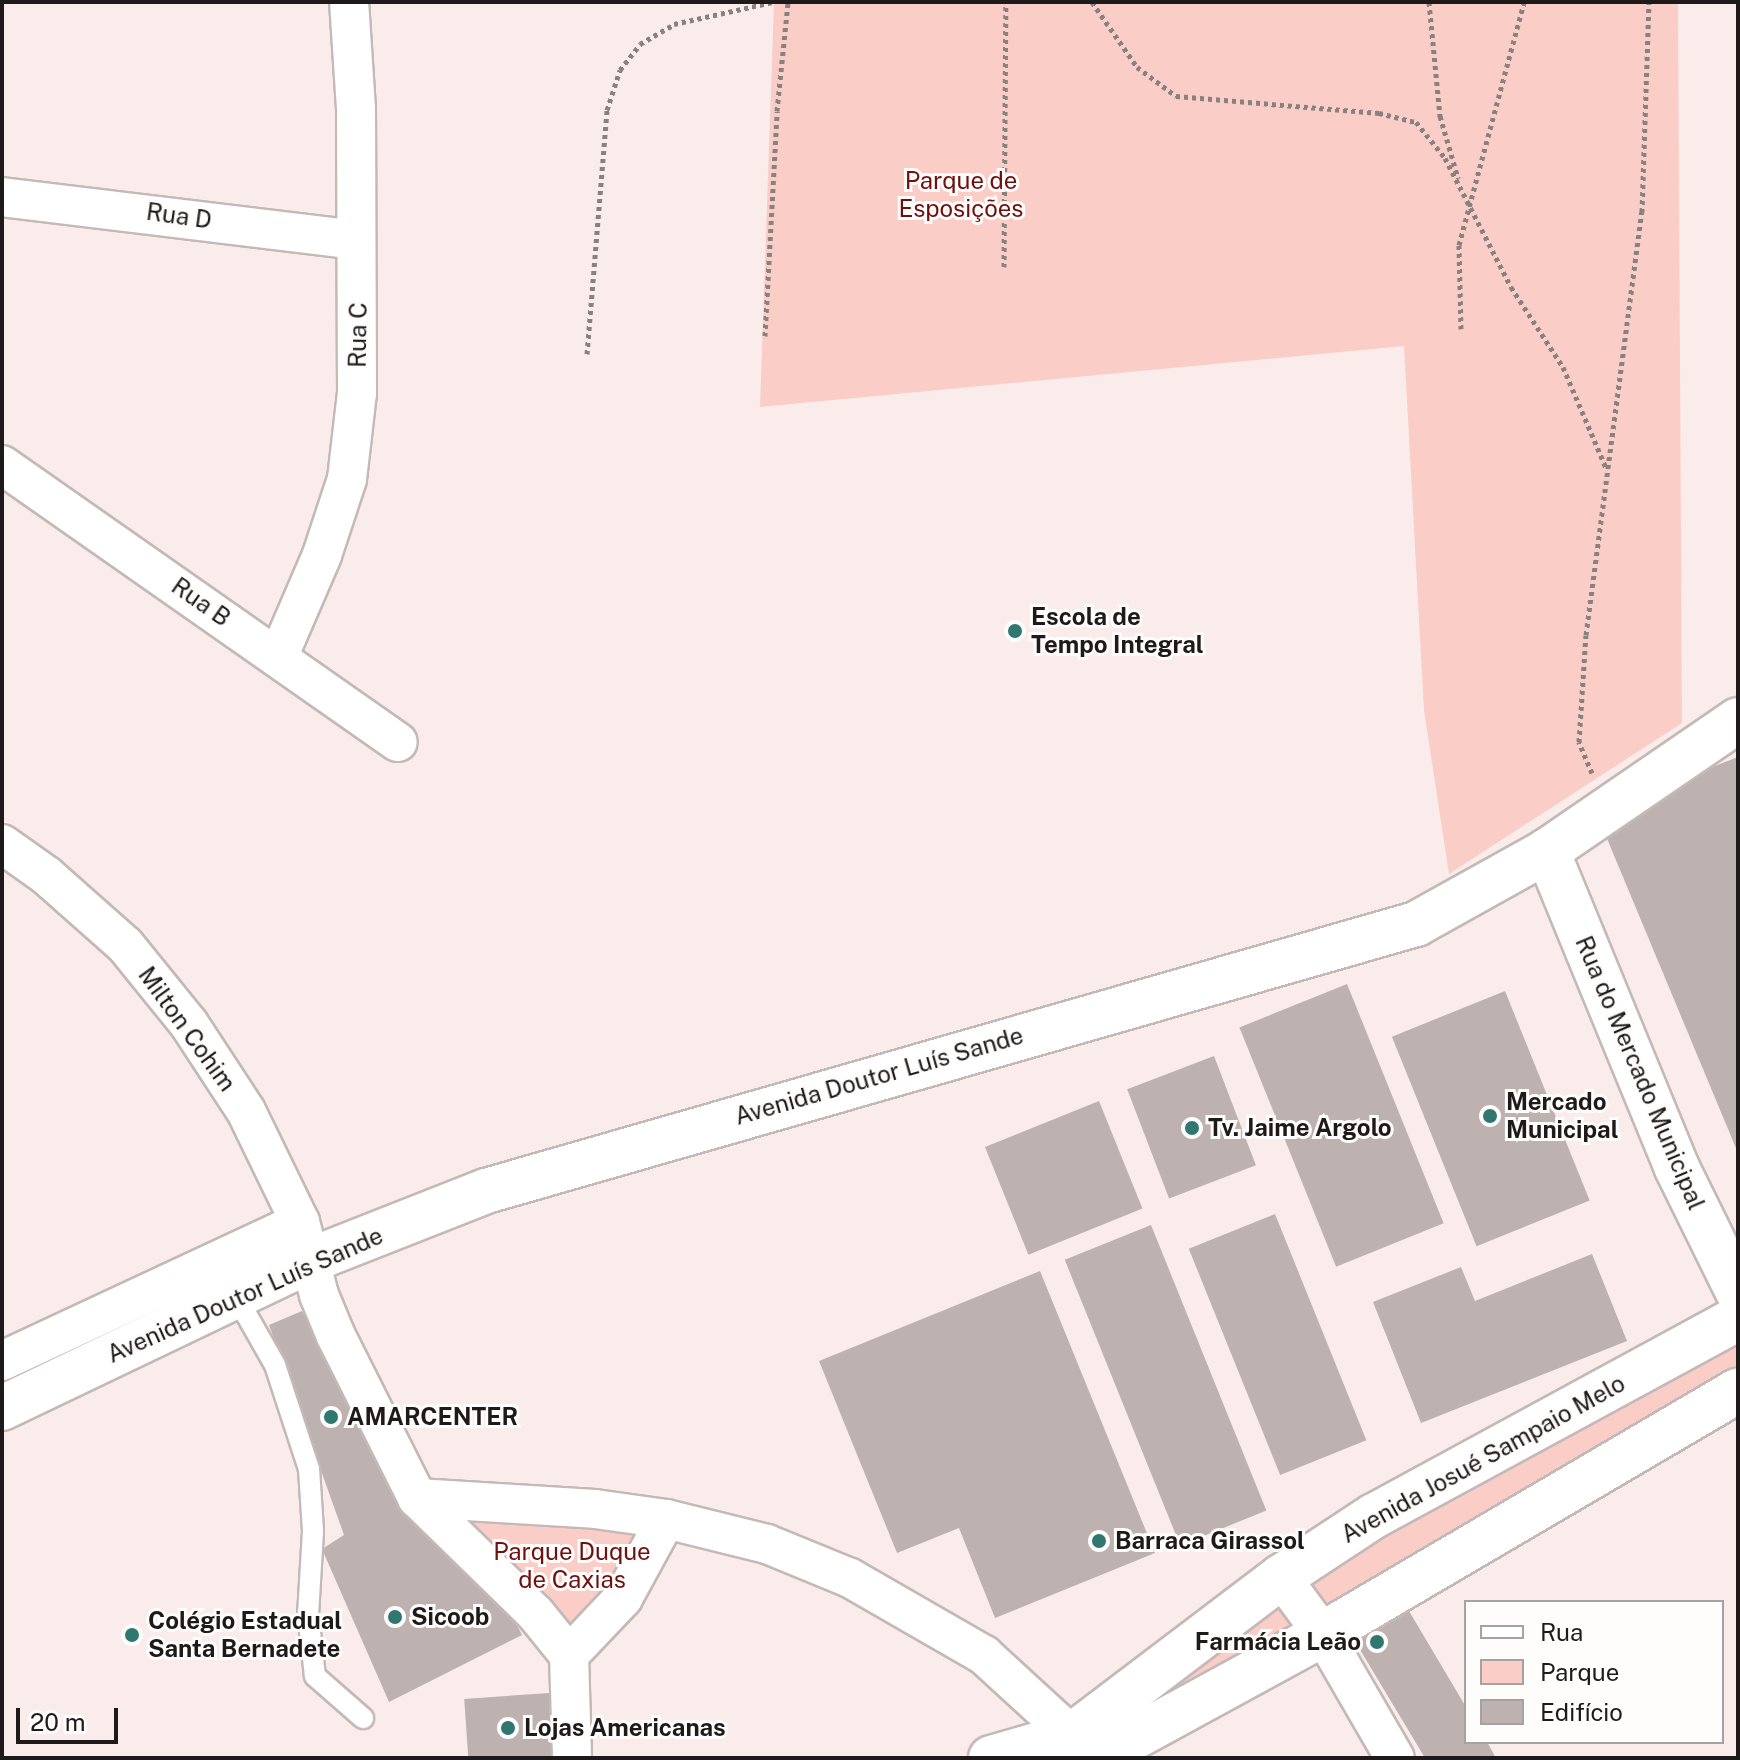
<!DOCTYPE html>
<meta charset="utf-8">
<style>
body{margin:0}
#map{position:relative;width:1740px;height:1760px;overflow:hidden;background:#f9eceb;font-family:"Public Sans",sans-serif}
div>[style]{position:absolute}
[style*='--x']{left:calc(var(--x)*1px);top:calc(var(--y)*1px);width:calc(var(--w)*1px);rotate:calc(var(--a)*1deg)}
.green>*{inset:0;background:#fbcdc7}
.building>*{inset:0;background:#beb2b0;transform-origin:0 0}
.path>*{height:5px;margin-top:-2.5px;transform-origin:0;background:repeating-linear-gradient(90deg,#898180 0 4px,transparent 0 8px)}
.roads{filter:drop-shadow(2px 0 #c4b9b7) drop-shadow(-2px 0 #c4b9b7) drop-shadow(0 2px #c4b9b7) drop-shadow(0 -2px #c4b9b7)}
.service>*{height:20px;margin:-10px;padding:0 10px;transform-origin:10px;border-radius:10px;background:#fff}
.minor>*{height:38px;margin:-19px;padding:0 19px;transform-origin:19px;border-radius:19px;background:#fff}
.tertiary>*{height:44px;margin:-22px;padding:0 22px;transform-origin:22px;border-radius:22px;background:#fff}
.primary>*{height:44px;margin:-22px;padding:0 22px;transform-origin:22px;border-radius:22px;background:#fff}
.dots>*{width:22px;height:22px;translate:-50% -50%;box-sizing:border-box;border:4px solid #fffcfc;border-radius:50%}
span{translate:-50% -50%;white-space:nowrap;text-align:center;line-height:1.15;-webkit-text-stroke:6px #fffcfc;paint-order:stroke}
.park-label{font-size:24px;color:#6d110f}
.street-label{font-size:24px;color:#1e1a1a}
.poi-label{font-size:24px;color:#1e1a1a;font-weight:700}
.left{translate:0 -50%;text-align:left}
.right{translate:-100% -50%;text-align:right}
.frame{position:absolute;inset:0;border:4px solid #1e1a1a;pointer-events:none}
.legend{position:absolute;left:1464px;top:1600px;width:260px;height:144px;box-sizing:border-box;background:#fffcfc;border:2px solid #a5a2a2;margin:0;padding:10px 14px;list-style:none;font-size:24px;color:#1e1a1a}
.legend li{display:flex;align-items:center;gap:16px;height:40px}
.legend b{width:40px;border:2px solid #a5a2a2}
.scale{position:absolute;left:16px;top:1708px;width:102px;height:36px;box-sizing:border-box;border:4px solid #1e1a1a;border-top:0;padding-left:10px;font-size:24px;line-height:28px;white-space:nowrap;color:#1e1a1a;-webkit-text-stroke:6px #fffcfc;paint-order:stroke}
</style>
<div id="map">
<div class="green">
<i style="clip-path:polygon(774px 2px,1678px 2px,1682px 723px,1449px 874px,1424px 710px,1404px 346px,760px 407px)"></i>
<i style="clip-path:polygon(1738px 1318px,1738px 1390px,1324px 1633px,1074px 1734px,1280px 1579px)"></i>
<i style="clip-path:polygon(418px 1498px,664px 1520px,569px 1654px)"></i>
</div>
<div class="building">
<i style="clip-path:polygon(1738px 757px,1738px 1153px,1603px 829px,1630px 799px)"></i>
<i style="left:1347px;top:984px;width:258px;height:116px;rotate:68deg"></i>
<i style="left:1505px;top:991px;width:226px;height:122px;rotate:68deg"></i>
<i style="left:1214px;top:1056px;width:117px;height:93px;rotate:69deg"></i>
<i style="left:1099px;top:1101px;width:116px;height:123px;rotate:68deg"></i>
<i style="left:1275px;top:1214px;width:244px;height:93px;rotate:68deg"></i>
<i style="left:1151px;top:1225px;width:308px;height:93px;rotate:68deg"></i>
<i style="clip-path:polygon(1592px 1254px,1627px 1341px,1421px 1423px,1373px 1302px,1461px 1267px,1475px 1301px)"></i>
<i style="clip-path:polygon(1040px 1271px,1155px 1553px,995px 1618px,959px 1528px,897px 1553px,819px 1361px)"></i>
<i style="clip-path:polygon(302px 1311px,410px 1509px,500px 1591px,522px 1635px,389px 1702px,322px 1549px,344px 1535px,269px 1325px)"></i>
<i style="clip-path:polygon(1406px 1606px,1466px 1707px,1466px 1742px,1487px 1742px,1496px 1758px,1425px 1758px,1353px 1638px)"></i>
<i style="left:549px;top:1693px;width:65px;height:85px;rotate:86deg"></i>
</div>
<div class="path">
<i style="--x:1092;--y:2;--w:79;--a:55.3"></i>
<i style="--x:1137;--y:67;--w:49;--a:36.6"></i>
<i style="--x:1176;--y:96;--w:204;--a:4.8"></i>
<i style="--x:1379;--y:113;--w:38;--a:14"></i>
<i style="--x:1416;--y:122;--w:46;--a:51.1"></i>
<i style="--x:1445;--y:158;--w:145;--a:62.9"></i>
<i style="--x:1511;--y:287;--w:95;--a:57"></i>
<i style="--x:1563;--y:367;--w:112;--a:66.9"></i>
<i style="--x:1429;--y:2;--w:115;--a:84.5"></i>
<i style="--x:1440;--y:116;--w:65;--a:73.8"></i>
<i style="--x:1004;--y:267;--w:265;--a:-89.6"></i>
<i style="--x:1461;--y:329;--w:84;--a:-91.4"></i>
<i style="--x:1459;--y:245;--w:252;--a:-75"></i>
<i style="--x:765;--y:336;--w:225;--a:-86.9"></i>
<i style="--x:777;--y:111;--w:110;--a:-84.2"></i>
<i style="--x:587;--y:354;--w:245;--a:-85.3"></i>
<i style="--x:607;--y:110;--w:42;--a:-72"></i>
<i style="--x:620;--y:70;--w:33;--a:-52"></i>
<i style="--x:640;--y:44;--w:39;--a:-30"></i>
<i style="--x:674;--y:24;--w:101;--a:-12.5"></i>
<i style="--x:1592;--y:773;--w:34;--a:-113"></i>
<i style="--x:1579;--y:742;--w:107;--a:-86.3"></i>
<i style="--x:1586;--y:635;--w:427;--a:-82.5"></i>
<i style="--x:1642;--y:212;--w:210;--a:-88.1"></i>
</div>
<div class="roads">
<div class="service">
<i style="--x:237;--y:1298;--w:77;--a:60.4"></i>
<i style="--x:275;--y:1365;--w:109;--a:71.9"></i>
<i style="--x:309;--y:1469;--w:62;--a:86.3"></i>
<i style="--x:313;--y:1531;--w:83;--a:93.4"></i>
<i style="--x:308;--y:1614;--w:62;--a:83.6"></i>
<i style="--x:315;--y:1676;--w:64;--a:41.2"></i>
</div>
<div class="minor">
<i style="--x:2;--y:197;--w:356;--a:6.9"></i>
<i style="--x:2;--y:465;--w:483;--a:35"></i>
<i style="--x:279;--y:655;--w:109;--a:-66.7"></i>
<i style="--x:322;--y:555;--w:80;--a:-71.8"></i>
<i style="--x:347;--y:479;--w:87;--a:-83.4"></i>
<i style="--x:357;--y:393;--w:284;--a:-90.2"></i>
<i style="--x:356;--y:109;--w:107;--a:-93.7"></i>
<i style="--x:2;--y:844;--w:55;--a:35.4"></i>
<i style="--x:47;--y:876;--w:104;--a:41.5"></i>
<i style="--x:125;--y:945;--w:102;--a:51"></i>
<i style="--x:189;--y:1024;--w:104;--a:56.8"></i>
<i style="--x:246;--y:1111;--w:123;--a:64.1"></i>
<i style="--x:300;--y:1222;--w:75;--a:75.4"></i>
<i style="--x:319;--y:1295;--w:44;--a:67.5"></i>
<i style="--x:336;--y:1336;--w:181;--a:63.4"></i>
<i style="--x:417;--y:1498;--w:165;--a:44.3"></i>
<i style="--x:535;--y:1613;--w:54;--a:51"></i>
<i style="--x:569;--y:1655;--w:103;--a:88.3"></i>
<i style="--x:2;--y:1361;--w:329;--a:-25"></i>
<i style="--x:417;--y:1498;--w:178;--a:3.5"></i>
<i style="--x:595;--y:1509;--w:72;--a:8"></i>
<i style="--x:666;--y:1519;--w:104;--a:13.9"></i>
<i style="--x:767;--y:1544;--w:90;--a:22.3"></i>
<i style="--x:850;--y:1578;--w:155;--a:29.9"></i>
<i style="--x:984;--y:1655;--w:147;--a:42.5"></i>
<i style="--x:1281;--y:1577;--w:71;--a:53.6"></i>
<i style="--x:1323;--y:1634;--w:143;--a:59.9"></i>
<i style="--x:569;--y:1655;--w:79;--a:-46.5"></i>
<i style="--x:623;--y:1598;--w:90;--a:-61.4"></i>
</div>
<div class="tertiary">
<i style="--x:1547;--y:851;--w:343;--a:67.7"></i>
<i style="--x:1677;--y:1168;--w:138;--a:63.8"></i>
<i style="--x:2;--y:1408;--w:343;--a:-25.6"></i>
<i style="--x:311;--y:1260;--w:188;--a:-21.5"></i>
<i style="--x:486;--y:1191;--w:968;--a:-16.02"></i>
<i style="--x:1416;--y:924;--w:150;--a:-29.1"></i>
<i style="--x:1547;--y:851;--w:232;--a:-34.4"></i>
<i style="--x:1096;--y:1758;--w:259;--a:-28.6"></i>
<i style="--x:1323;--y:1634;--w:481;--a:-30.4"></i>
</div>
<div class="primary">
<i style="--x:991;--y:1758;--w:86;--a:-16.1"></i>
<i style="--x:1074;--y:1734;--w:260;--a:-37.2"></i>
<i style="--x:1281;--y:1577;--w:111;--a:-33.3"></i>
<i style="--x:1374;--y:1516;--w:414;--a:-28.5"></i>
</div>
</div>
<div class="dots">
<i style="left:1015px;top:631px;background:#30776f"></i>
<i style="left:1490px;top:1116px;background:#30776f"></i>
<i style="left:1192px;top:1128px;background:#30776f"></i>
<i style="left:331px;top:1417px;background:#30776f"></i>
<i style="left:1099px;top:1541px;background:#30776f"></i>
<i style="left:395px;top:1617px;background:#30776f"></i>
<i style="left:132px;top:1635px;background:#30776f"></i>
<i style="left:1377px;top:1642px;background:#30776f"></i>
<i style="left:508px;top:1728px;background:#30776f"></i>
</div>
<div class="park-label">
<span style="left:961px;top:195px">Parque de<br>Esposições</span>
<span style="left:572px;top:1566px">Parque Duque<br>de Caxias</span>
</div>
<div class="street-label">
<span style="left:179px;top:216px;rotate:8deg">Rua D</span>
<span style="left:358px;top:335px;rotate:-89deg">Rua C</span>
<span style="left:201px;top:602px;rotate:35deg">Rua B</span>
<span style="left:187px;top:1029px;rotate:54deg">Milton Cohim</span>
<span style="left:1640px;top:1073px;rotate:67deg">Rua do Mercado Municipal</span>
<span style="left:879px;top:1076px;rotate:-16deg">Avenida Doutor Luís Sande</span>
<span style="left:245px;top:1295px;rotate:-24deg">Avenida Doutor Luís Sande</span>
<span style="left:1483px;top:1459px;rotate:-29deg">Avenida Josué Sampaio Melo</span>
</div>
<div class="poi-label">
<span class="left" style="left:1031px;top:631px">Escola de<br>Tempo Integral</span>
<span class="left" style="left:1506px;top:1116px">Mercado<br>Municipal</span>
<span class="left" style="left:1208px;top:1128px">Tv. Jaime Argolo</span>
<span class="left" style="left:347px;top:1417px">AMARCENTER</span>
<span class="left" style="left:1115px;top:1541px">Barraca Girassol</span>
<span class="left" style="left:411px;top:1617px">Sicoob</span>
<span class="left" style="left:148px;top:1635px">Colégio Estadual<br>Santa Bernadete</span>
<span class="right" style="left:1361px;top:1642px">Farmácia Leão</span>
<span class="left" style="left:524px;top:1728px">Lojas Americanas</span>
</div>
<div class="frame"></div>
<ul class="legend">
<li><b style="height:10px;background:#fff"></b>Rua</li>
<li><b style="height:22px;background:#fbcdc7"></b>Parque</li>
<li><b style="height:22px;background:#beb2b0"></b>Edifício</li>
</ul>
<div class="scale">20 m</div>
</div>
